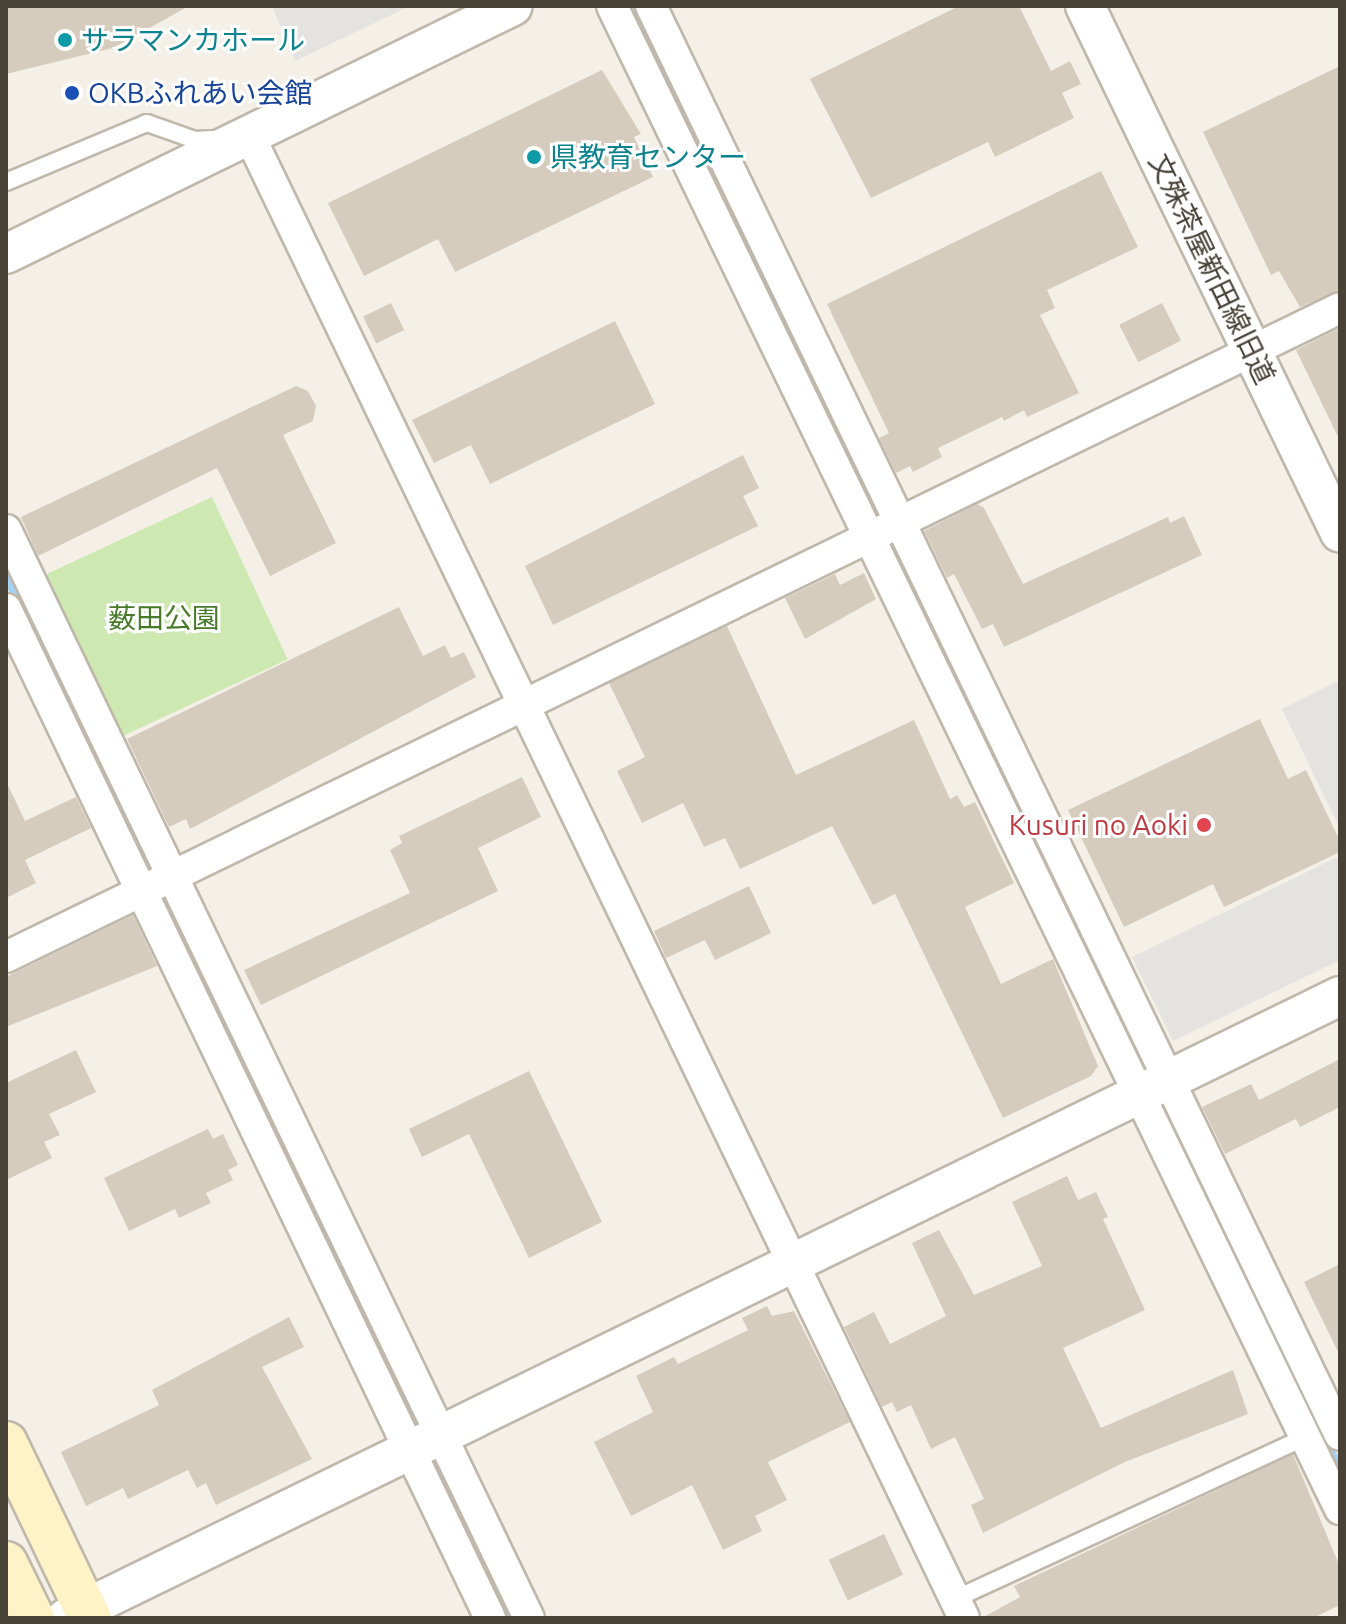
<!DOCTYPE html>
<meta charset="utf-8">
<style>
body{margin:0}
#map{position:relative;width:1346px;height:1624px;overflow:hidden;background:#f4f0e8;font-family:Ubuntu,"Noto Sans JP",sans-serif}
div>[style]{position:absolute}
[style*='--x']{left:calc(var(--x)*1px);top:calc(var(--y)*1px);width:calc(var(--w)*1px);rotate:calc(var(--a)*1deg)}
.green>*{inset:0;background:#cee8b1;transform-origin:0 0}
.parking>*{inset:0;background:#e5e3e0}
.stream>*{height:10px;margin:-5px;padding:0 5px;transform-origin:5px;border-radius:5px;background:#a5d0f0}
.building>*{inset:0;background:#d5ccbd;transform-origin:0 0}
.roads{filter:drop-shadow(2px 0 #bfb8aa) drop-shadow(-2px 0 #bfb8aa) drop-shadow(0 2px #bfb8aa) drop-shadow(0 -2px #bfb8aa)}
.service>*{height:16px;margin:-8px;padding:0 8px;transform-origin:8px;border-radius:8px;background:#fff}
.minor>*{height:30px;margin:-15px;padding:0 15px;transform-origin:15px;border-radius:15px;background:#fff}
.tertiary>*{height:38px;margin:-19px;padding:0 19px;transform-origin:19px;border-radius:19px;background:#fff}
.secondary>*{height:42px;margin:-21px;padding:0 21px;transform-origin:21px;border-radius:21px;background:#fef2c7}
.dots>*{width:22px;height:22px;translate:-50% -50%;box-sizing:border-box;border:4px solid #fff;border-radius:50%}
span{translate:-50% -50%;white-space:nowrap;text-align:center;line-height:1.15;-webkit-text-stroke:6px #fff;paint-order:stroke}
.culture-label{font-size:28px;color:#0d838f}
.left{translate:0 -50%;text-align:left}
.transit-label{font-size:28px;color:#164399}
.street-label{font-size:28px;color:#474136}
.park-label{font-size:28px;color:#477929}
.health-label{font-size:28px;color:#be3a42}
.right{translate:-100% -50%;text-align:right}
.frame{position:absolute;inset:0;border:8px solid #474136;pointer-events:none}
</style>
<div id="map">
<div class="green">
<i style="left:212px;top:497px;width:179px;height:187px;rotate:65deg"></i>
</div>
<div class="parking">
<i style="clip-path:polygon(272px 6px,410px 6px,295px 61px)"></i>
<i style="clip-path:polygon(1340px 680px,1340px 829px,1282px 709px)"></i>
<i style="clip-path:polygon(1340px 856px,1340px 960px,1173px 1041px,1132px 957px)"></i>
</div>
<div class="stream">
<i style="--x:632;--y:6;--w:553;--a:64.41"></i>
<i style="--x:894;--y:554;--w:471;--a:64.2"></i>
<i style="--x:6;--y:574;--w:310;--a:64"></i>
<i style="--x:168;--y:908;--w:556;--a:64.22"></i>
<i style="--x:1168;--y:1119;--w:393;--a:64"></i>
<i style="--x:439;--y:1470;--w:165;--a:64.1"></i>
</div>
<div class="building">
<i style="clip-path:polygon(6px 6px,189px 6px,113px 48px,6px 74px)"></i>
<i style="clip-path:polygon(959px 6px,1019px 6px,1051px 71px,1070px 61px,1081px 84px,1062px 93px,1074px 118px,995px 157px,988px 142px,871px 198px,810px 79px)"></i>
<i style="clip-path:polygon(1340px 66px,1340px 290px,1300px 307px,1279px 271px,1271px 275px,1203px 132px)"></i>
<i style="clip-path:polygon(602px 70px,641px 134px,634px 137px,653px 177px,455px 272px,438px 239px,364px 276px,328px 203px)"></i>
<i style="clip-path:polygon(1101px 171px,1138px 247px,1047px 290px,1055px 308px,1040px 315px,1079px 393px,1027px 417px,1024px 410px,1004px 421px,1002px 417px,938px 448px,942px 457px,913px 472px,910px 466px,896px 473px,879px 438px,889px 433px,827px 304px)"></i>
<i style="left:391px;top:303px;width:30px;height:31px;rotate:64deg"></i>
<i style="left:1162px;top:303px;width:42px;height:48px;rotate:63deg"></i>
<i style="clip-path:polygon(615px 321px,655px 404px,490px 484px,471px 445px,434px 463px,412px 420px)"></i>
<i style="clip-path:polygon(1340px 328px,1340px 441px,1296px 350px)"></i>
<i style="clip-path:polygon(296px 386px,308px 391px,316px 406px,313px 421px,283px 435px,336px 543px,270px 576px,217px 468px,38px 556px,21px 517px)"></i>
<i style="clip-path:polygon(743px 455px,759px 488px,743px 496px,758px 526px,553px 625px,525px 566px)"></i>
<i style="clip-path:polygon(977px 504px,984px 508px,1023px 584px,1168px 517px,1170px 523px,1184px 516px,1202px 555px,1004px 647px,993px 624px,982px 629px,954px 574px,947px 578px,924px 531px)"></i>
<i style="clip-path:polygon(864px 573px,876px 599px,805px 639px,785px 598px,835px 574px,840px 585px)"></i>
<i style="clip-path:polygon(399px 607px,423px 656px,445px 645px,451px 658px,464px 652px,476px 677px,190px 829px,186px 819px,169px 827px,127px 739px)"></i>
<i style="clip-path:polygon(727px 626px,796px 775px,914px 720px,950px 799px,957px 795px,964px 807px,975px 802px,1014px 883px,965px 907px,1001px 984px,1053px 959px,1098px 1066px,1091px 1076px,1003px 1118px,895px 894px,873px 905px,832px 826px,740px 869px,725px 838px,704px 847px,683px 803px,642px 823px,617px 771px,645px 757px,609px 683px)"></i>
<i style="clip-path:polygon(1260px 719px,1288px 779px,1306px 770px,1340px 841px,1340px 852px,1224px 907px,1213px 884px,1124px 927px,1068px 810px)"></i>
<i style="clip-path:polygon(522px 777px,541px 817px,478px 848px,498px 891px,261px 1005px,244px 970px,410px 893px,390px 850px,402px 843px,399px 836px)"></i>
<i style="clip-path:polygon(6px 781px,25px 821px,76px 797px,91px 828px,25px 860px,36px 883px,6px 898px)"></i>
<i style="clip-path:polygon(749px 886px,771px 933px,715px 960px,705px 940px,666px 958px,654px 931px)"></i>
<i style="clip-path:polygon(133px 915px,157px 966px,6px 1027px,6px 977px)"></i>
<i style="clip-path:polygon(76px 1050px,96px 1092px,49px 1114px,60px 1135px,44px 1142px,52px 1158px,6px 1180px,6px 1083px)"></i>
<i style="clip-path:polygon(1340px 1059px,1340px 1107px,1300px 1127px,1296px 1119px,1225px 1154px,1202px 1107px,1251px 1084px,1259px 1100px)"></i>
<i style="clip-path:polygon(529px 1071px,602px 1222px,529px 1258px,469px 1134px,422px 1157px,409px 1129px)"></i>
<i style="clip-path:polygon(208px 1129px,213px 1139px,223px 1134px,238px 1165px,228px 1170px,233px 1180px,206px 1193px,211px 1203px,179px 1218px,175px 1209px,129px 1231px,104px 1178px)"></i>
<i style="clip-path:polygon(1067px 1176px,1078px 1200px,1096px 1192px,1108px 1217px,1103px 1219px,1145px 1310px,1063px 1348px,1101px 1428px,1233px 1370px,1248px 1414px,1125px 1462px,983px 1533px,971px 1505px,984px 1499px,955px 1437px,931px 1449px,911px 1405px,897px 1412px,892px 1402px,882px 1407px,844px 1327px,874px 1312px,890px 1344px,946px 1316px,912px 1243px,939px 1230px,974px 1295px,1042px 1266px,1012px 1202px)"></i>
<i style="clip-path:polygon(1340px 1264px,1340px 1356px,1304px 1282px)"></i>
<i style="clip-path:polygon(767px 1306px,772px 1316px,794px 1311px,850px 1422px,768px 1462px,787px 1500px,755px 1516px,762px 1531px,723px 1550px,692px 1485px,631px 1516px,594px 1442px,653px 1412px,636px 1376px,674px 1357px,678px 1364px,748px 1330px,742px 1318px)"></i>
<i style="clip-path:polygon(289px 1317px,304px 1347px,262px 1367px,312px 1459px,216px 1505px,206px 1483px,197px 1488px,188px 1470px,128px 1499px,123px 1488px,86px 1506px,61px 1452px,159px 1405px,152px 1390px)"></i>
<i style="clip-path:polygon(1293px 1454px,1340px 1567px,1340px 1605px,1313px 1618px,982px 1618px,1020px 1597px,1014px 1586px)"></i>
<i style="left:884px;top:1534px;width:45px;height:61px;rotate:65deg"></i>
</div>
<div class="roads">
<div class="service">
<i style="--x:6;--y:182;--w:153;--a:-22.7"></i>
<i style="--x:147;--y:123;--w:51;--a:19.5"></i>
<i style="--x:195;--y:140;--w:22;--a:-3"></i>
<i style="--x:955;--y:1599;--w:386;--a:-24.8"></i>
</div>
<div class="minor">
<i style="--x:612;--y:6;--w:1670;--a:64.16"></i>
<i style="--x:651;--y:6;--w:1586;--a:64.26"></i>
<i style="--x:250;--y:137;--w:1644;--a:64.26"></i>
<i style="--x:6;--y:530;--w:1207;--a:64.33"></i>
<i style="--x:6;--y:609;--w:1119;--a:64.37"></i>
<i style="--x:6;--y:957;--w:1483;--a:-25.94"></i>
</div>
<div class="tertiary">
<i style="--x:1085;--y:6;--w:585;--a:64.18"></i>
<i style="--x:6;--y:254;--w:564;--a:-26.07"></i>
<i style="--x:66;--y:1618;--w:1418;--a:-26.02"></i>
</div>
<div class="secondary">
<i style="--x:6;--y:1443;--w:194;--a:64.4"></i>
<i style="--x:6;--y:1563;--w:61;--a:63.9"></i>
</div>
</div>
<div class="dots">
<i style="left:65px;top:40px;background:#0f9aa8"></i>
<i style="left:72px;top:93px;background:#1a4fb4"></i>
<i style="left:534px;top:157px;background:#0f9aa8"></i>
<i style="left:1204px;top:825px;background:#e0444e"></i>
</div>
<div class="culture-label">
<span class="left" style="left:81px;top:40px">サラマンカホール</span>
<span class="left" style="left:550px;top:157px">県教育センター</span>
</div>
<div class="transit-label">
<span class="left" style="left:88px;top:93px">OKBふれあい会館</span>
</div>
<div class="street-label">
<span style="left:1212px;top:269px;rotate:64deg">文殊茶屋新田線旧道</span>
</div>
<div class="park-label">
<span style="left:164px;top:618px">薮田公園</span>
</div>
<div class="health-label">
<span class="right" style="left:1188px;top:825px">Kusuri no Aoki</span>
</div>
<div class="frame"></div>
</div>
